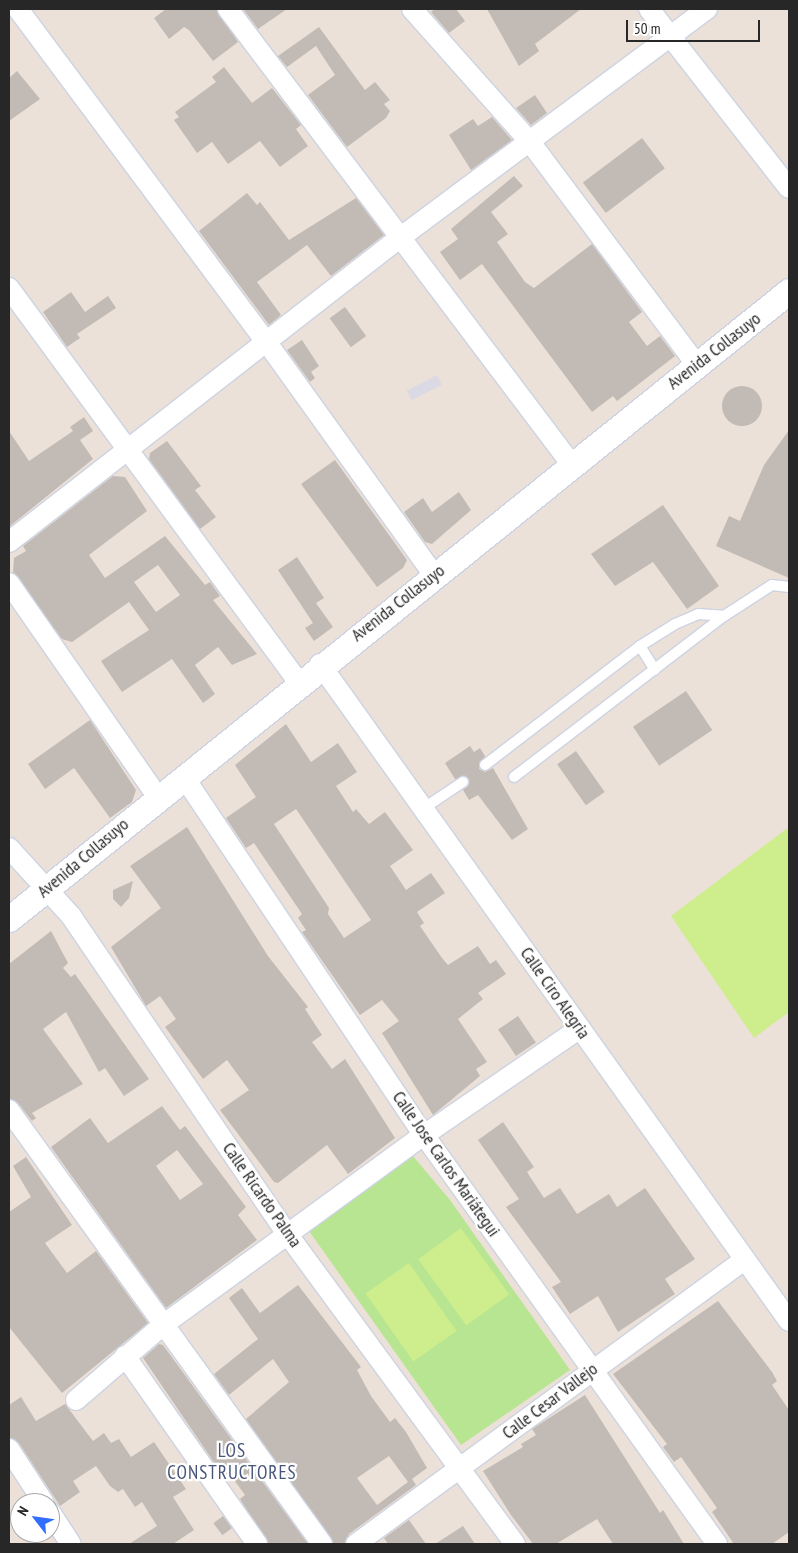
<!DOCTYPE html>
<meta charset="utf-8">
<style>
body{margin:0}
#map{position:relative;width:798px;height:1553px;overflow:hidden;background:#ebe1d8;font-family:"PT Sans Narrow",sans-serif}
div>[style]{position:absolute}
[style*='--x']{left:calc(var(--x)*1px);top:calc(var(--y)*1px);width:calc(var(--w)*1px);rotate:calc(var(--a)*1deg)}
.industrial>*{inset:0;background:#dbd9e3;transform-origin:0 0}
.green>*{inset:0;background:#b7e591}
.pitch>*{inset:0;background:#ceed8c;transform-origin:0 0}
.building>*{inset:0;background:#c2bbb5;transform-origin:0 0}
.round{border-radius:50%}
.roads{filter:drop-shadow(1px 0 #cdd3e2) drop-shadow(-1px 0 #cdd3e2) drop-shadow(0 1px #cdd3e2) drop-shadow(0 -1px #cdd3e2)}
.service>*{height:10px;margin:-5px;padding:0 5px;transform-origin:5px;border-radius:5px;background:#fff}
.minor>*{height:20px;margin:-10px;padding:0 10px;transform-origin:10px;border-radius:10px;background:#fff}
.tertiary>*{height:25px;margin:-12.5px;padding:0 12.5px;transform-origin:12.5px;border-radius:12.5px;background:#fff}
span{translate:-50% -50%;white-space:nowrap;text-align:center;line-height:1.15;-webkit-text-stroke:4.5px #fff;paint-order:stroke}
.street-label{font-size:18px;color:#272727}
.neighbourhood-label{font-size:19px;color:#465579;letter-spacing:1px}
.frame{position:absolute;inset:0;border:10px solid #272727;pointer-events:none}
.north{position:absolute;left:10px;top:1493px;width:50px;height:50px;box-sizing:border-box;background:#fff;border:1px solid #a9a9a9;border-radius:50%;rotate:300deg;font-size:14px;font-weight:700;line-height:20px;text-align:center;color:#272727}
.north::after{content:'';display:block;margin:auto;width:18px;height:22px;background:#316eff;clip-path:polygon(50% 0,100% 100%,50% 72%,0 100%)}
.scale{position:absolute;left:626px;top:20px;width:134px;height:22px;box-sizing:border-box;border:2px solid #272727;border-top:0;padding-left:6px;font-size:15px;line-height:18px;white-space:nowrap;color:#272727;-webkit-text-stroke:4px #fff;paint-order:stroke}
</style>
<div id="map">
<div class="industrial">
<i style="left:437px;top:375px;width:11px;height:34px;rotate:63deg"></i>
</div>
<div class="green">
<i style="clip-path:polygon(412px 1155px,450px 1200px,570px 1370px,461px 1445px,309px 1231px)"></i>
</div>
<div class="pitch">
<i style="clip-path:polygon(789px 827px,789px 1012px,754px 1038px,671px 916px)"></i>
<i style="left:461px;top:1228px;width:82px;height:53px;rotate:54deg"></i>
<i style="left:409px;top:1263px;width:83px;height:53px;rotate:55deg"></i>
</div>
<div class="building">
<i style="clip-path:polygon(166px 9px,216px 9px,238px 42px,213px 61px,189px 30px,184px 27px,169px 39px,154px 18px)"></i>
<i style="clip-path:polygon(243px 9px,287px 9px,258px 29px)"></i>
<i style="clip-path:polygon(435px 9px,456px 9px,465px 21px,449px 33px,431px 12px)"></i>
<i style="clip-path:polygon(487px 9px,581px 9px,535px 44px,539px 51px,519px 66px)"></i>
<i style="clip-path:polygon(319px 27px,365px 90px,375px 82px,390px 100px,384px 104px,390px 111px,386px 118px,347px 147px,308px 95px,335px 75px,316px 46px,287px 67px,278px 56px)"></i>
<i style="clip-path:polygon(224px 67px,252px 103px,272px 88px,301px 125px,296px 129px,308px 146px,280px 167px,260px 141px,228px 164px,212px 142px,197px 153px,174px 120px,179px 117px,175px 112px,216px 82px,212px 77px)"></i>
<i style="clip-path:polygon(17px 71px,40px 99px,9px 121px,9px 78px)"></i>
<i style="clip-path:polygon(535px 95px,547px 113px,531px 125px,516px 108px)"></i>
<i style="clip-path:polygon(492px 117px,512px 140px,471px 170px,449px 135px,473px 119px,478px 126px)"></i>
<i style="left:642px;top:138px;width:38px;height:74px;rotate:53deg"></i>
<i style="clip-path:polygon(514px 176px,523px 186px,491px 212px,508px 234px,497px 242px,525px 282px,534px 288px,592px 244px,642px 312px,629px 322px,647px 346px,660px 336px,675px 356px,617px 401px,613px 396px,592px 412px,482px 264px,460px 280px,440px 252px,458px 239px,451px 229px)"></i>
<i style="clip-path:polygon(247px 193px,257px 205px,260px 202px,289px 240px,356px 198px,384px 235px,331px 276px,307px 245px,257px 282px,281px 315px,269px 325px,199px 231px)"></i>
<i style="clip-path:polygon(71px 292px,85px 312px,108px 296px,116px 308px,77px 334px,80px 338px,67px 347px,43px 312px)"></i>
<i style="left:345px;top:307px;width:36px;height:19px;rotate:54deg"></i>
<i style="clip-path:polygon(302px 340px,319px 366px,311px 372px,315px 378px,310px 382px,287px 350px)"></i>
<i class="round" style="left:722px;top:386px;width:40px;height:40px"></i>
<i style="clip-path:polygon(84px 417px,93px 431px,80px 440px,93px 459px,10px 526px,9px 431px,29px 461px,73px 431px,70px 427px)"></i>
<i style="clip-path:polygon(789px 430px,789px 578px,716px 546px,729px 516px,740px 521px,764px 465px)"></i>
<i style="clip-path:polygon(167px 441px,201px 486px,195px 490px,216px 517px,200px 529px,149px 459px,150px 453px)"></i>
<i style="clip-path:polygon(335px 460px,407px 560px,403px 568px,377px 587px,301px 484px)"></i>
<i style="clip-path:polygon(evenodd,113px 476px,125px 477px,147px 511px,89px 555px,105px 578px,165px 536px,205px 585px,210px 582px,220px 596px,213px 600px,257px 654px,232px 665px,218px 647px,195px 665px,215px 694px,203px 703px,172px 659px,122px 692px,101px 661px,149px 630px,129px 602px,72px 642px,62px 639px,13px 572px,14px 558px,26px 551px,23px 546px,113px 476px,158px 565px,180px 595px,156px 612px,134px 582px,158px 565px)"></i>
<i style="clip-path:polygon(459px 492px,471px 510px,432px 544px,425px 542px,404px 512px,423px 498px,432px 512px)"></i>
<i style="clip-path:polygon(663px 505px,719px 586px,687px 609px,653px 562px,615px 586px,591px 554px)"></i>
<i style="clip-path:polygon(297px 557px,324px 598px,316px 603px,333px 627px,314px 641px,305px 628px,313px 623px,278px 570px)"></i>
<i style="left:686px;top:691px;width:47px;height:64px;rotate:56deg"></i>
<i style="clip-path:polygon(90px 720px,136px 790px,132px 802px,110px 818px,74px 768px,45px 789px,28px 764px)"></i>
<i style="clip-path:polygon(evenodd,286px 724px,311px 762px,338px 743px,357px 772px,336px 786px,353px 812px,356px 809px,369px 824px,385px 812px,413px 850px,390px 866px,406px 890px,431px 873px,445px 893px,417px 912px,424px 923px,420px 926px,442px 958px,448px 965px,478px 946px,490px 964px,496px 960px,506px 974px,478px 993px,483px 999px,458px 1019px,487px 1062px,476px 1069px,480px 1076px,433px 1115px,382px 1033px,399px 1021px,382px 1000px,360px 1015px,302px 932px,306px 930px,298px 918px,302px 914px,254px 843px,246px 848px,226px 818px,256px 797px,235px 765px,286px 724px,296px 809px,371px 920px,344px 938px,328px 914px,329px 908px,274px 824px,296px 809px)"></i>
<i style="clip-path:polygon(470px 746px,474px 752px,480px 748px,485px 756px,479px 769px,485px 772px,493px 768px,528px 829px,512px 840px,478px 795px,469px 800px,463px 790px,469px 785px,468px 778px,455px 779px,445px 763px)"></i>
<i style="left:576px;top:751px;width:50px;height:23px;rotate:55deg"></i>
<i style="clip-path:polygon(187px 827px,268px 956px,308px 1007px,305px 1009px,322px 1035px,312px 1042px,332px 1069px,345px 1059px,395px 1138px,348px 1174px,327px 1145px,278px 1183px,274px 1182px,220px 1110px,249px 1090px,227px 1060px,203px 1079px,165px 1027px,176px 1019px,160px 996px,146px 1006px,111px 947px,161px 908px,130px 866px)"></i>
<i style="clip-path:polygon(133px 881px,129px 898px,121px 907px,113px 899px,113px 890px)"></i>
<i style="clip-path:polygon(51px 931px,68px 963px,63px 968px,71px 977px,75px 974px,149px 1079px,124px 1096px,105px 1068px,99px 1072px,66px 1012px,43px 1029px,83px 1084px,32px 1113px,36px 1118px,32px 1121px,18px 1103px,9px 1098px,9px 964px)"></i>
<i style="left:518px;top:1016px;width:32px;height:24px;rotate:56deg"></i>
<i style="clip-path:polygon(evenodd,162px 1106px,180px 1130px,185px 1126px,246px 1207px,238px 1215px,257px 1240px,166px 1308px,51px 1147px,90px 1118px,108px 1143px,162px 1106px,177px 1150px,203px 1184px,180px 1200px,156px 1166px,177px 1150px)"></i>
<i style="clip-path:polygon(503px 1122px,534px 1167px,527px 1172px,544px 1198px,560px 1188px,577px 1214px,609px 1194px,617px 1207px,645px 1188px,695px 1259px,665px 1279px,675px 1294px,618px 1332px,598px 1296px,570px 1314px,552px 1287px,561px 1282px,506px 1207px,519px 1199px,478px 1140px)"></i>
<i style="clip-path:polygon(26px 1157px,72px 1225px,45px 1243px,67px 1273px,96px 1251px,148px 1323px,62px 1393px,9px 1327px,9px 1212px,31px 1197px,13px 1166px)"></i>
<i style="clip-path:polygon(298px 1285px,361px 1367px,357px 1370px,371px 1396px,390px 1422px,395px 1418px,406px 1432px,427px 1468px,408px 1482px,389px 1456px,357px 1478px,377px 1505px,412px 1479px,416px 1485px,349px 1534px,344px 1544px,334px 1544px,246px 1419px,289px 1382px,273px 1359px,229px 1395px,214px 1374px,258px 1339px,229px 1298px,242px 1288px,260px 1313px)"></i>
<i style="clip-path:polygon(718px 1301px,772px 1372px,777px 1381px,772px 1385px,789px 1410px,789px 1532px,772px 1544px,734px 1544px,712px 1512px,717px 1508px,681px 1457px,674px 1462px,663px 1447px,667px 1444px,613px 1374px)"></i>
<i style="clip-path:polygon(159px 1344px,163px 1345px,308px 1544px,269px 1544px,240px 1499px,245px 1495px,229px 1473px,224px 1477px,143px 1358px)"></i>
<i style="clip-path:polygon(585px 1395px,660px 1513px,663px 1510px,684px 1544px,613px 1544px,597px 1519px,556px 1544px,533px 1544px,511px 1515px,483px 1471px,523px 1447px,521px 1444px,536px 1435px,532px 1429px)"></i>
<i style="clip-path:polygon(21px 1397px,36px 1421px,65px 1404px,93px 1441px,104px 1433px,111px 1443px,119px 1439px,131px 1457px,154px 1442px,186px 1489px,173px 1497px,194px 1530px,173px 1544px,129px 1544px,157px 1526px,142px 1502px,135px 1507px,123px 1489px,118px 1492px,110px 1486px,96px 1466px,73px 1481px,80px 1492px,60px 1506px,19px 1443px,9px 1437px,9px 1405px)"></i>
<i style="left:223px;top:1516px;width:15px;height:12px;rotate:53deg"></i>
<i style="clip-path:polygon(409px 1520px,426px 1544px,388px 1544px,384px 1538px)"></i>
<i style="clip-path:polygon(463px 1526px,475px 1544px,435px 1544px)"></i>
</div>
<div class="roads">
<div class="service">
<i style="--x:640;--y:646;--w:28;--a:58"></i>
<i style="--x:485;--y:765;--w:195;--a:-37.5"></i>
<i style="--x:640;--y:646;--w:41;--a:-32.2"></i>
<i style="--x:675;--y:624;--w:25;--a:-23"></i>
<i style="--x:698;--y:614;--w:26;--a:4"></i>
<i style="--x:724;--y:616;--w:57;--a:-32.9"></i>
<i style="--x:772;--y:585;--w:17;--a:7"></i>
<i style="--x:514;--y:777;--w:265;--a:-37.5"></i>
<i style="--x:424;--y:808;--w:47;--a:-33.7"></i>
</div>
<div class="minor">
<i style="--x:18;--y:9;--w:418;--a:53.3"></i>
<i style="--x:268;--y:344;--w:284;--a:54.3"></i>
<i style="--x:228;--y:9;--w:571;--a:52.97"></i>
<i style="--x:412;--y:9;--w:178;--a:48.4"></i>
<i style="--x:530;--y:142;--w:277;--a:53.2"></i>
<i style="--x:649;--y:9;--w:227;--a:52"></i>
<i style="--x:9;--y:288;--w:489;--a:53.7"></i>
<i style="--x:9;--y:542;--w:497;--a:-37.9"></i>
<i style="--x:401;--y:237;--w:382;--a:-36.7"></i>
<i style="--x:9;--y:583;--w:259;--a:55.2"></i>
<i style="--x:320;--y:664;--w:807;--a:54.48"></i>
<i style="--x:184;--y:777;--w:431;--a:56.2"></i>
<i style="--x:424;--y:1135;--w:503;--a:54.38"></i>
<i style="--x:9;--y:848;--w:92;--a:47.6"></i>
<i style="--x:71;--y:916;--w:386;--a:55.8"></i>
<i style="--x:288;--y:1235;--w:383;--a:53.7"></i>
<i style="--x:9;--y:1110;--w:535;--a:54.2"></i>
<i style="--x:125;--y:1356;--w:230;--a:54.9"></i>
<i style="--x:76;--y:1400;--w:115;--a:-40.8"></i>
<i style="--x:163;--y:1325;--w:323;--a:-36.1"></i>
<i style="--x:424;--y:1135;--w:189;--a:-34.4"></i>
<i style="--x:9;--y:1449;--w:64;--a:57.1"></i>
<i style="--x:50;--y:1512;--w:38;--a:57"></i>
<i style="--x:356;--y:1544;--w:482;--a:-36.2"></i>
</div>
<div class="tertiary">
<i style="--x:9;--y:919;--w:1001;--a:-38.84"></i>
</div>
</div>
<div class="street-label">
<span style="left:714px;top:351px;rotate:-38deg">Avenida Collasuyo</span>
<span style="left:398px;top:603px;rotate:-38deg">Avenida Collasuyo</span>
<span style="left:83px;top:858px;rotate:-40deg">Avenida Collasuyo</span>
<span style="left:555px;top:993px;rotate:55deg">Calle Ciro Alegria</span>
<span style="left:446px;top:1164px;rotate:55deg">Calle Jose Carlos Mariátegui</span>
<span style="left:262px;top:1195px;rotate:55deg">Calle Ricardo Palma</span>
<span style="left:550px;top:1401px;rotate:-37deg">Calle Cesar Vallejo</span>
</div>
<div class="neighbourhood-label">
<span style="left:232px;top:1462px">LOS<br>CONSTRUCTORES</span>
</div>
<div class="frame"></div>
<div class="north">N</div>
<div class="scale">50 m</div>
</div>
